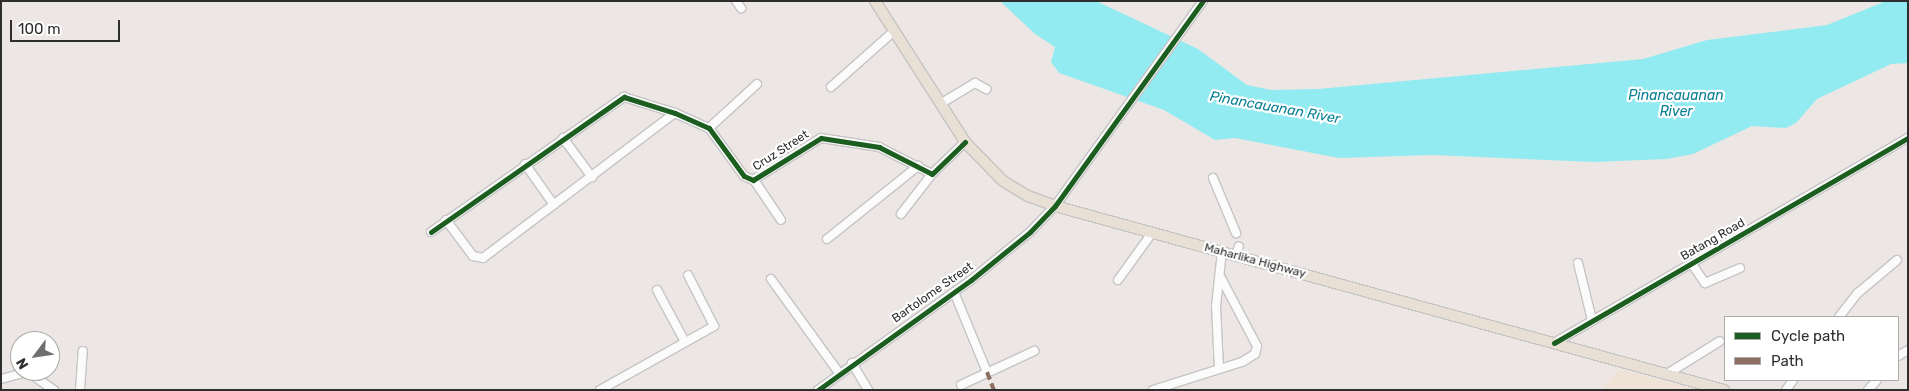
<!DOCTYPE html>
<style>
body{margin:0}
#map{position:relative;width:1909px;height:391px;overflow:hidden;background:#ece7e4;font-family:Rubik,sans-serif}
div>[style]{position:absolute}
[style*='--x']{left:calc(var(--x)*1px);top:calc(var(--y)*1px);width:calc(var(--w)*1px);rotate:calc(var(--a)*1deg)}
.education>*{inset:0;background:#efe3d8}
.water>*{inset:0;background:#93ebf2}
.roads{filter:drop-shadow(1px 0 #c6c4c5) drop-shadow(-1px 0 #c6c4c5) drop-shadow(0 1px #c6c4c5) drop-shadow(0 -1px #c6c4c5)}
.minor>*{height:8px;margin:-4px;padding:0 4px;transform-origin:4px;border-radius:4px;background:#fcfbfb}
.major>*{height:10px;margin:-5px;padding:0 5px;transform-origin:5px;border-radius:5px;background:#e9e0d5}
.quiet>*{height:4px;margin-top:-2px;transform-origin:0;background:repeating-linear-gradient(90deg,#8d6e63 0 8px,transparent 0 12px)}
.cycleway>*{height:5px;margin:-2.5px;padding:0 2.5px;transform-origin:2.5px;border-radius:2.5px;background:#1b5e20}
span{translate:-50% -50%;white-space:nowrap;text-align:center;line-height:1.15;-webkit-text-stroke:4.5px #fff;paint-order:stroke}
.street-label{font-size:12px;color:#2e2e2e}
.water-label{font-size:14px;color:#067f95;font-style:italic}
.frame{position:absolute;inset:0;border:2px solid #2e2e2e;pointer-events:none}
.legend{position:absolute;left:1724px;top:316px;width:175px;height:65px;box-sizing:border-box;background:#fff;border:1px solid #ababab;margin:0;padding:6px 9px;list-style:none;font-size:15px;color:#2e2e2e}
.legend li{display:flex;align-items:center;gap:10px;height:25px}
.legend b{width:25px;border:1px solid #ababab}
.north{position:absolute;left:10px;top:331px;width:50px;height:50px;box-sizing:border-box;background:#fff;border:1px solid #ababab;border-radius:50%;rotate:239deg;font-size:14px;font-weight:700;line-height:20px;text-align:center;color:#2e2e2e}
.north::after{content:'';display:block;margin:auto;width:18px;height:22px;background:#706f6e;clip-path:polygon(50% 0,100% 100%,50% 72%,0 100%)}
.scale{position:absolute;left:10px;top:20px;width:110px;height:22px;box-sizing:border-box;border:2px solid #2e2e2e;border-top:0;padding-left:6px;font-size:15px;line-height:18px;white-space:nowrap;color:#2e2e2e;-webkit-text-stroke:4px #fff;paint-order:stroke}
</style>
<div id="map">
<div class="education">
<i style="clip-path:polygon(1619px 369px,1698px 390px,1600px 390px)"></i>
</div>
<div class="water">
<i style="clip-path:polygon(1000px 1px,1096px 1px,1198px 49px,1247px 85px,1271px 90px,1318px 89px,1643px 59px,1707px 40px,1827px 25px,1886px 1px,1908px 1px,1908px 63px,1891px 64px,1817px 99px,1796px 123px,1786px 128px,1752px 126px,1693px 154px,1667px 159px,1593px 162px,1432px 155px,1339px 158px,1235px 138px,1215px 140px,1164px 110px,1059px 73px,1051px 62px,1055px 47px,1035px 34px)"></i>
</div>
<div class="roads">
<div class="minor">
<i style="--x:736;--y:1;--w:9;--a:54"></i>
<i style="--x:831;--y:87;--w:84;--a:-41.6"></i>
<i style="--x:940;--y:104;--w:41;--a:-31"></i>
<i style="--x:975;--y:83;--w:13;--a:29"></i>
<i style="--x:709;--y:128;--w:65;--a:-42.5"></i>
<i style="--x:563;--y:138;--w:49;--a:53.4"></i>
<i style="--x:525;--y:164;--w:50;--a:54.7"></i>
<i style="--x:1213;--y:178;--w:60;--a:67.3"></i>
<i style="--x:754;--y:180;--w:48;--a:56"></i>
<i style="--x:901;--y:214;--w:51;--a:-52.2"></i>
<i style="--x:446;--y:220;--w:45;--a:53.1"></i>
<i style="--x:473;--y:256;--w:10;--a:11"></i>
<i style="--x:483;--y:258;--w:241;--a:-37.1"></i>
<i style="--x:431;--y:232;--w:236;--a:-35"></i>
<i style="--x:624;--y:97;--w:53;--a:17.4"></i>
<i style="--x:675;--y:113;--w:37;--a:24"></i>
<i style="--x:709;--y:128;--w:59;--a:53.9"></i>
<i style="--x:744;--y:176;--w:10;--a:24"></i>
<i style="--x:753;--y:180;--w:80;--a:-31.7"></i>
<i style="--x:821;--y:138;--w:59;--a:8.8"></i>
<i style="--x:879;--y:147;--w:59;--a:27"></i>
<i style="--x:932;--y:174;--w:46;--a:-44.1"></i>
<i style="--x:827;--y:239;--w:117;--a:-38.7"></i>
<i style="--x:1236;--y:255;--w:9;--a:-72"></i>
<i style="--x:1578;--y:263;--w:59;--a:76.2"></i>
<i style="--x:1692;--y:264;--w:23;--a:56"></i>
<i style="--x:1705;--y:283;--w:38;--a:-23"></i>
<i style="--x:771;--y:279;--w:116;--a:54.1"></i>
<i style="--x:1118;--y:280;--w:58;--a:-54.1"></i>
<i style="--x:657;--y:290;--w:59;--a:61.7"></i>
<i style="--x:954;--y:292;--w:87;--a:67.6"></i>
<i style="--x:1839;--y:317;--w:31;--a:-52"></i>
<i style="--x:1858;--y:293;--w:51;--a:-40.2"></i>
<i style="--x:1554;--y:343;--w:409;--a:-30.1"></i>
<i style="--x:1898;--y:356;--w:12;--a:-31"></i>
<i style="--x:852;--y:363;--w:31;--a:59"></i>
<i style="--x:1219;--y:369;--w:63;--a:-92.7"></i>
<i style="--x:1216;--y:306;--w:55;--a:-83.8"></i>
<i style="--x:1667;--y:374;--w:62;--a:-31.9"></i>
<i style="--x:1;--y:379;--w:28;--a:-15"></i>
<i style="--x:28;--y:372;--w:32;--a:35"></i>
<i style="--x:961;--y:385;--w:81;--a:-25"></i>
<i style="--x:80;--y:390;--w:39;--a:-86"></i>
<i style="--x:600;--y:390;--w:131;--a:-29.3"></i>
<i style="--x:714;--y:326;--w:57;--a:-117"></i>
<i style="--x:818;--y:390;--w:188;--a:-35.7"></i>
<i style="--x:971;--y:280;--w:76;--a:-39.1"></i>
<i style="--x:1030;--y:232;--w:36;--a:-46"></i>
<i style="--x:1055;--y:206;--w:253;--a:-54.2"></i>
<i style="--x:1153;--y:390;--w:93;--a:-17.5"></i>
<i style="--x:1242;--y:362;--w:15;--a:-32"></i>
<i style="--x:1255;--y:354;--w:8;--a:-76"></i>
<i style="--x:1257;--y:346;--w:79;--a:-117.9"></i>
<i style="--x:1786;--y:390;--w:12;--a:-55"></i>
<i style="--x:1868;--y:390;--w:13;--a:-48"></i>
</div>
<div class="major">
<i style="--x:875;--y:1;--w:167;--a:57.4"></i>
<i style="--x:965;--y:142;--w:54;--a:45.7"></i>
<i style="--x:1003;--y:181;--w:29;--a:31"></i>
<i style="--x:1028;--y:196;--w:29;--a:20"></i>
<i style="--x:1055;--y:206;--w:694;--a:15.38"></i>
</div>
</div>
<div class="quiet">
<i style="--x:987;--y:372;--w:19;--a:69"></i>
</div>
<div class="cycleway">
<i style="--x:431;--y:232;--w:236;--a:-35"></i>
<i style="--x:624;--y:97;--w:53;--a:17.4"></i>
<i style="--x:675;--y:113;--w:37;--a:24"></i>
<i style="--x:709;--y:128;--w:59;--a:53.9"></i>
<i style="--x:744;--y:176;--w:10;--a:24"></i>
<i style="--x:753;--y:180;--w:80;--a:-31.7"></i>
<i style="--x:821;--y:138;--w:59;--a:8.8"></i>
<i style="--x:879;--y:147;--w:59;--a:27"></i>
<i style="--x:932;--y:174;--w:46;--a:-44.1"></i>
<i style="--x:1554;--y:343;--w:409;--a:-30.1"></i>
<i style="--x:818;--y:390;--w:188;--a:-35.7"></i>
<i style="--x:971;--y:280;--w:76;--a:-39.1"></i>
<i style="--x:1030;--y:232;--w:36;--a:-46"></i>
<i style="--x:1055;--y:206;--w:253;--a:-54.2"></i>
</div>
<div class="street-label">
<span style="left:781px;top:151px;rotate:-33deg">Cruz Street</span>
<span style="left:1713px;top:240px;rotate:-30deg">Batang Road</span>
<span style="left:1255px;top:261px;rotate:15deg">Maharlika Highway</span>
<span style="left:933px;top:293px;rotate:-35deg">Bartolome Street</span>
</div>
<div class="water-label">
<span style="left:1676px;top:104px">Pinancauanan<br>River</span>
<span style="left:1275px;top:108px;rotate:10deg">Pinancauanan River</span>
</div>
<div class="frame"></div>
<ul class="legend">
<li><b style="height:6px;background:#1b5e20"></b>Cycle path</li>
<li><b style="height:6px;background:#8d6e63"></b>Path</li>
</ul>
<div class="north">N</div>
<div class="scale">100 m</div>
</div>
